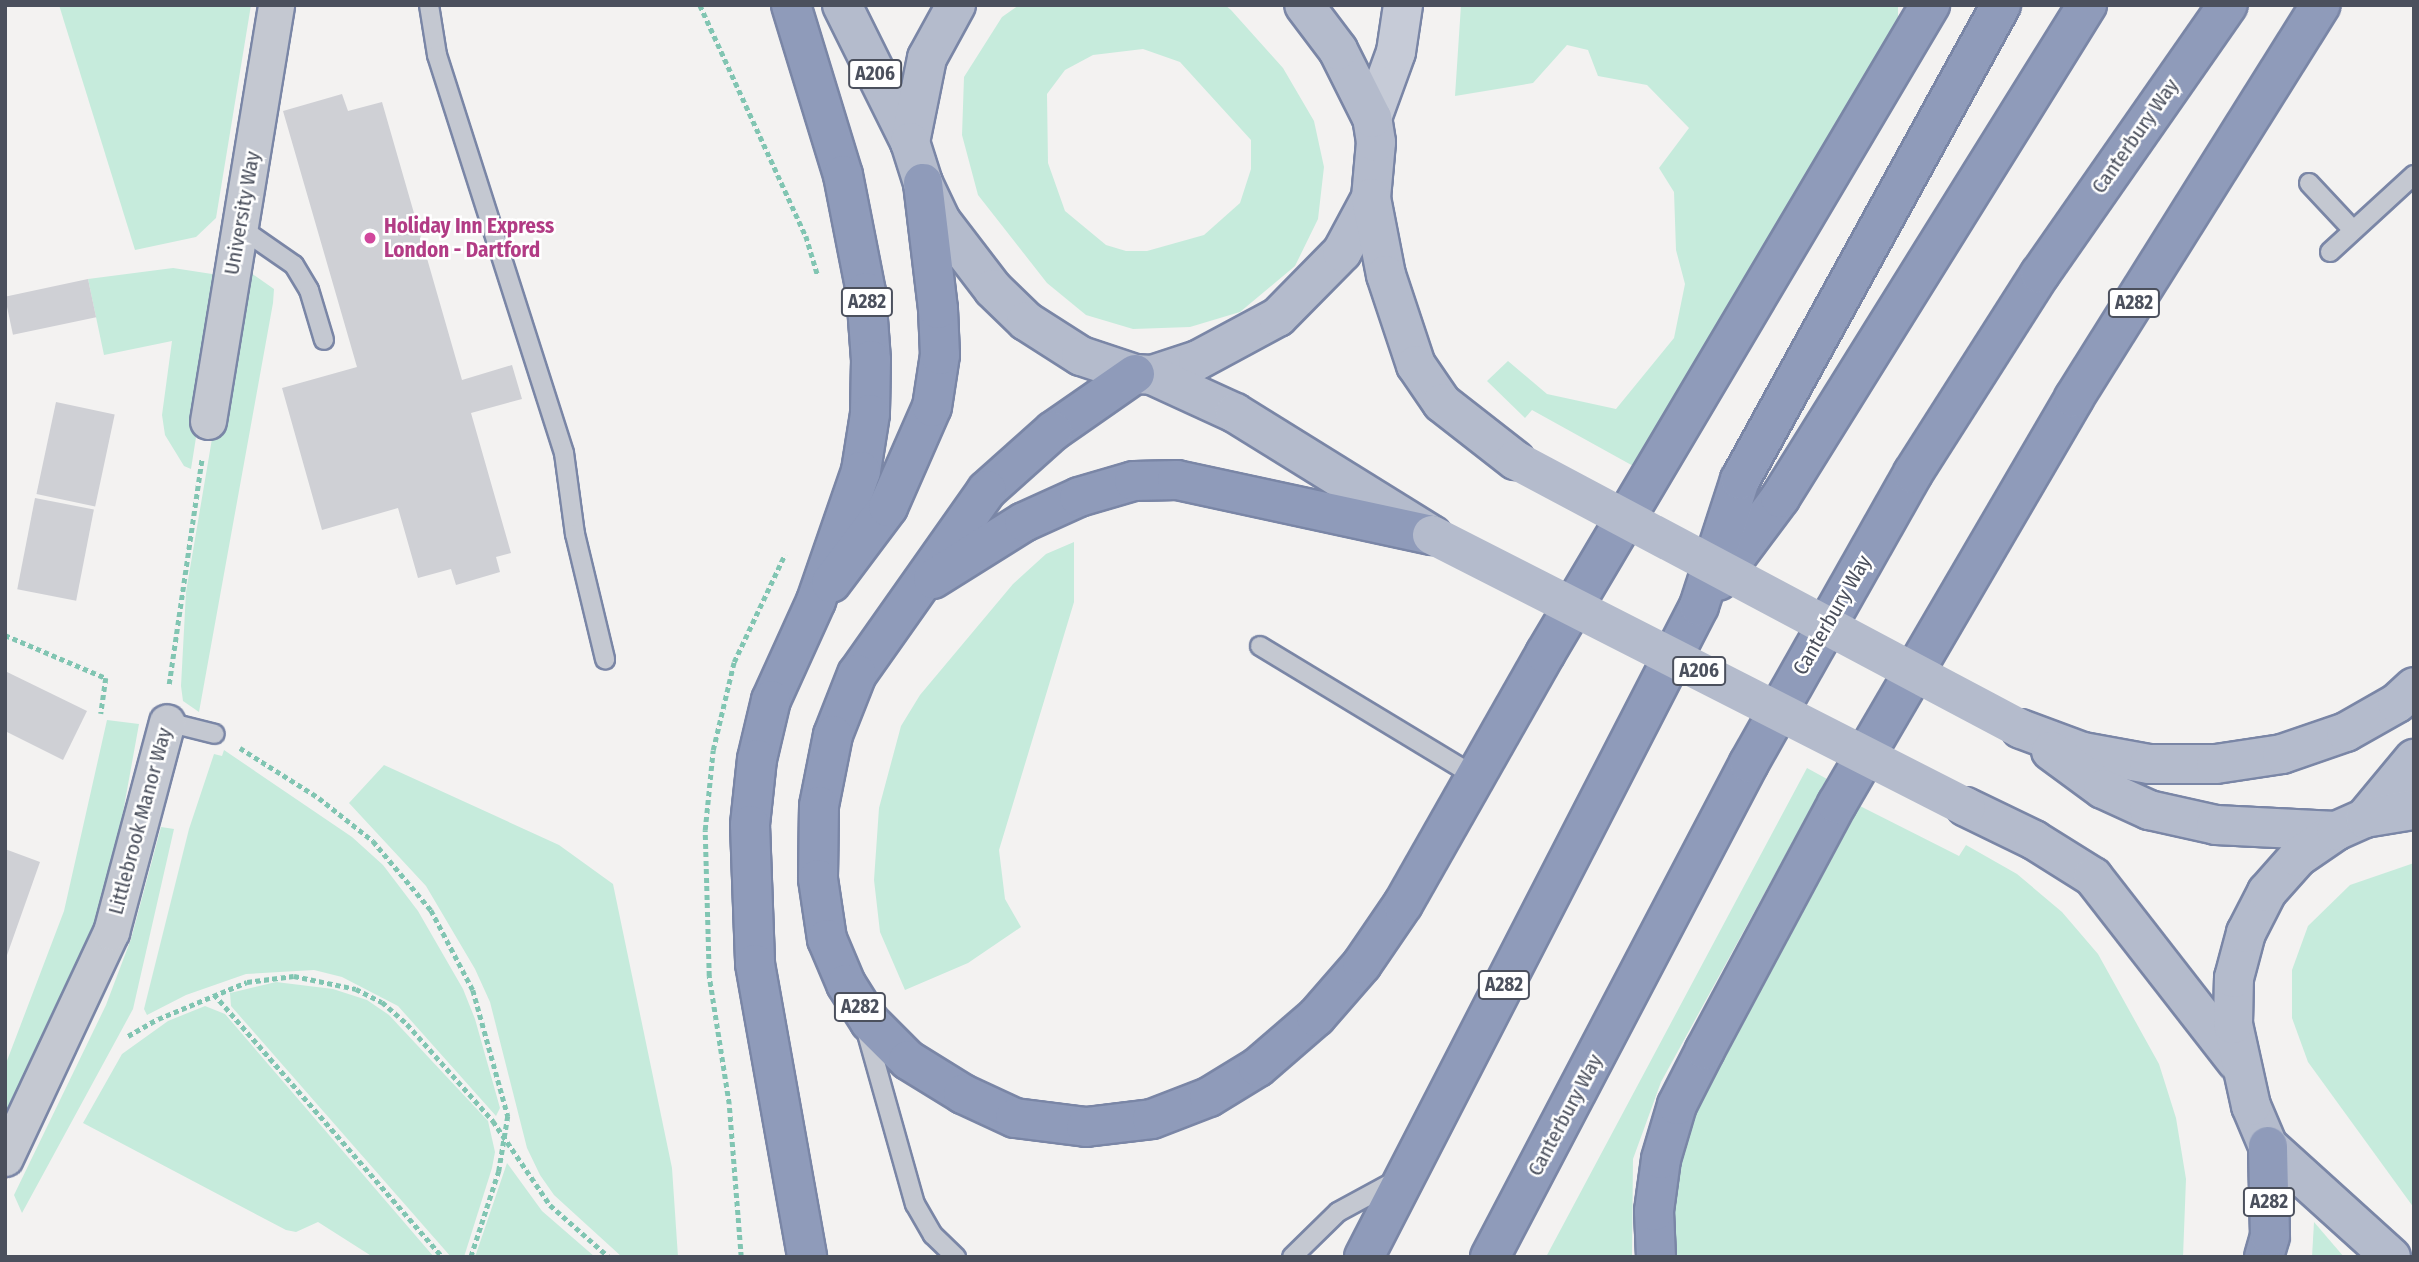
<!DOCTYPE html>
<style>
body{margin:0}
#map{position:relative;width:2419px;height:1262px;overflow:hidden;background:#f3f2f1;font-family:"Fira Sans Condensed",sans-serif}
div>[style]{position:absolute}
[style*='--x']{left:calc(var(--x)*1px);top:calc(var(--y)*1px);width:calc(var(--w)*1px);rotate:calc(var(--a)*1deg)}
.green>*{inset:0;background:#c6ebdc}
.building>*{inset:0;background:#cfd0d5;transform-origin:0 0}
.path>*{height:4.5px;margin-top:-2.25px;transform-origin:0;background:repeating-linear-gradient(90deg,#81c5b2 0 5px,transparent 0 8.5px)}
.roads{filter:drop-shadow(2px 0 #7a86a6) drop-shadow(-2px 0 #7a86a6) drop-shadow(0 2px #7a86a6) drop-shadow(0 -2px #7a86a6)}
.lane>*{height:18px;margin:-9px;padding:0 9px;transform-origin:9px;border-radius:9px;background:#c4c8d1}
.street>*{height:35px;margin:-17.5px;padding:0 17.5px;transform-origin:17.5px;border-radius:17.5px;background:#c4c8d1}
.secondary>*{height:38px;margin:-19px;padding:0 19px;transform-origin:19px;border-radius:19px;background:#c6cbd7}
.primary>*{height:38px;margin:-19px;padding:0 19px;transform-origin:19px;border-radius:19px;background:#b4bbcc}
.highway>*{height:38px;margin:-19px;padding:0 19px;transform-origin:19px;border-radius:19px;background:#8f9bba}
.primary-bridge>*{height:38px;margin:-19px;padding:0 19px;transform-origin:19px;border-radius:19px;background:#b4bbcc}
.dots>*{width:19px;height:19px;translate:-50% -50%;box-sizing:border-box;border:4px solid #fff;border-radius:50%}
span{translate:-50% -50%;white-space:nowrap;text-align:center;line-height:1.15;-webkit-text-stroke:5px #fff;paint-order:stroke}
.shield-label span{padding:2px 5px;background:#fff;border:2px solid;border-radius:5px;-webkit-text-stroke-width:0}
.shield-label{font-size:19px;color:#4b505d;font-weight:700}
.street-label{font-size:21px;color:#4b505d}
.hotel-label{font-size:21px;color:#b23c85;font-weight:700}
.left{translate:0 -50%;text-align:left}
.frame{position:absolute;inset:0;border:7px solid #4b505d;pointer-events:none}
</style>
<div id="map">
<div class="green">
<i style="clip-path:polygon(59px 5px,251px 5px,216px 218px,196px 237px,135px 250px)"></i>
<i style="clip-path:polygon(evenodd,1019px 5px,1225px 5px,1231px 10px,1283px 68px,1314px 121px,1324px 167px,1318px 219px,1295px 266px,1240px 312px,1190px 327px,1133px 329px,1086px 315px,1047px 283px,978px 195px,962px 135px,964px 77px,1002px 17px,1019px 5px,1143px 49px,1180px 62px,1251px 140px,1251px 169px,1240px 203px,1204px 235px,1147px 251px,1126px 251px,1106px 245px,1065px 211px,1048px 163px,1047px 94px,1065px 70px,1093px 55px,1143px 49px)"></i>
<i style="clip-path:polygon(1461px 5px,1898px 5px,1898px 29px,1635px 467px,1532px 410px,1525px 418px,1487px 381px,1508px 361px,1547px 394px,1616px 409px,1674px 338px,1685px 284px,1676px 250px,1674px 192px,1659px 168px,1689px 128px,1647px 85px,1598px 76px,1588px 50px,1567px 45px,1533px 83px,1455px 96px)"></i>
<i style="clip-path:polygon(173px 268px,212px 274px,221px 280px,191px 469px,184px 466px,165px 435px,162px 415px,172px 341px,104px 355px,88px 279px)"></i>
<i style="clip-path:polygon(251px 273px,274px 289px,273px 303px,199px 712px,183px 701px,181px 686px,186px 592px,215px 421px,226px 422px,243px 319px,237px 296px,241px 277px)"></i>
<i style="clip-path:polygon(1074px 542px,1074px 602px,999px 850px,1005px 899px,1021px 927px,968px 963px,905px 990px,880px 932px,874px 880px,879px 808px,901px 726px,920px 695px,1013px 584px,1046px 554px)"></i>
<i style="clip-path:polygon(107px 720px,139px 724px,114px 862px,93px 935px,5px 1131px,5px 1066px,64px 911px)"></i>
<i style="clip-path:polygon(224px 750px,352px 837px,383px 865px,418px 911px,463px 989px,475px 1019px,500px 1108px,496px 1116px,398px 1006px,342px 977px,314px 970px,246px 974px,186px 995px,147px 1015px,144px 1009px,189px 829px,214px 754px,222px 756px)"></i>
<i style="clip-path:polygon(384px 765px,559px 845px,613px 884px,672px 1168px,678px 1257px,622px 1257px,554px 1195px,540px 1175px,527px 1148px,490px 1002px,475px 969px,426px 886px,349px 803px)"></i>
<i style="clip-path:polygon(1807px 768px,1827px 779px,1661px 1082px,1633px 1159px,1632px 1257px,1546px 1257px)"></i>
<i style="clip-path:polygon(1856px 804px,1959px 856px,1966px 845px,2017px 874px,2062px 912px,2098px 954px,2159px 1064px,2176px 1118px,2186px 1179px,2183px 1257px,1676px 1257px,1672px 1219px,1682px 1144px,1696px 1100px)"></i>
<i style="clip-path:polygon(161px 827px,174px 829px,133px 1009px,22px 1213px,14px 1195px,106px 1005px,131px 939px)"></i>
<i style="clip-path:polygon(2414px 863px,2414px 1208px,2308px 1062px,2292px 1018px,2292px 970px,2308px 926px,2350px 885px)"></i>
<i style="clip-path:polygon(276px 982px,333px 989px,367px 1000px,389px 1015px,488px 1121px,495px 1152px,492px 1168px,464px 1257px,451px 1257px,231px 1006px,230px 993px)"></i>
<i style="clip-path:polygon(205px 1006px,225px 1014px,434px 1257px,373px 1257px,318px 1222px,296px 1232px,286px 1230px,83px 1123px,122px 1054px,168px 1021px)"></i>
<i style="clip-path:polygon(507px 1163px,542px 1211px,595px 1257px,475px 1257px)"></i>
<i style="clip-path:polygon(2314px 1222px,2344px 1257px,2312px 1257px)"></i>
</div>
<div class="building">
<i style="clip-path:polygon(342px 94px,348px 111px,382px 102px,462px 380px,512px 365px,522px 399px,471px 413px,511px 553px,496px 557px,500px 572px,456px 585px,451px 569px,418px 578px,398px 508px,322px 530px,282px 388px,357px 367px,283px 111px)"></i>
<i style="left:88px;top:279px;width:39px;height:85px;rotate:78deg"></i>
<i style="left:56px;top:402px;width:60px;height:94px;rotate:12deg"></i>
<i style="left:35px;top:498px;width:60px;height:93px;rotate:11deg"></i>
<i style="clip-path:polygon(5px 671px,87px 711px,63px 760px,5px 731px)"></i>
<i style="clip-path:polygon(5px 849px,40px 862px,6px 958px,5px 958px)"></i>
</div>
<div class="path">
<i style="--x:700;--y:5;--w:254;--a:65.4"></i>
<i style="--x:806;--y:236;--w:42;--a:73.3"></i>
<i style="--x:5;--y:635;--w:110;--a:23.1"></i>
<i style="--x:106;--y:678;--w:36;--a:98"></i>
<i style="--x:169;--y:684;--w:229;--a:-81.7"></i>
<i style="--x:240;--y:748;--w:93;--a:32.3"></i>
<i style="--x:319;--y:798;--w:69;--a:38.5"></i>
<i style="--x:373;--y:841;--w:90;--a:50"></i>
<i style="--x:431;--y:910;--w:90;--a:62.3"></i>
<i style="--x:473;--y:990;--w:131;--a:74.5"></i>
<i style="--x:508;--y:1116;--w:56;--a:99.3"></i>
<i style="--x:499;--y:1171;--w:90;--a:108"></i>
<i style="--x:214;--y:994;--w:349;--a:49"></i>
<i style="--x:128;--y:1036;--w:34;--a:-30"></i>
<i style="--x:158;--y:1019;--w:96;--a:-22.6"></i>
<i style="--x:247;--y:982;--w:47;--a:-7.3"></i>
<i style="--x:294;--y:976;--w:63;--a:11.8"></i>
<i style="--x:356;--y:989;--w:29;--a:27"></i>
<i style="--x:382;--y:1002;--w:33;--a:41"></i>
<i style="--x:407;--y:1024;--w:130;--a:48.4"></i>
<i style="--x:493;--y:1121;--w:102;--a:55.8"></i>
<i style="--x:550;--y:1205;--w:79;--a:41.4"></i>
<i style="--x:741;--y:1257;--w:153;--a:-94.5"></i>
<i style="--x:729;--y:1104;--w:130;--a:-98.9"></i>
<i style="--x:709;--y:976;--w:146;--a:-91.6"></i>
<i style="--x:705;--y:830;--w:80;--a:-84.3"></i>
<i style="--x:713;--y:750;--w:90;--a:-76.6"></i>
<i style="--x:734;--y:662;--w:119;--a:-64.7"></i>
</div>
<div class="roads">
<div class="lane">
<i style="--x:429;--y:5;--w:51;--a:80.9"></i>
<i style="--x:437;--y:55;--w:418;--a:72.3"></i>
<i style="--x:564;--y:453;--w:82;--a:82.3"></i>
<i style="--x:575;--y:534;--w:129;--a:76.5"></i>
<i style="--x:2309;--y:183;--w:64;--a:46.9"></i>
<i style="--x:242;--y:229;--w:63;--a:34.7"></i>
<i style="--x:294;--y:265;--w:29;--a:59"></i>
<i style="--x:309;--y:290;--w:52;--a:73.3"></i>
<i style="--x:2330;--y:252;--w:114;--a:-42.5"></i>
<i style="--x:1260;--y:646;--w:251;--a:31.2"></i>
<i style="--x:167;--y:722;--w:49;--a:14"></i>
<i style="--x:866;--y:1030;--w:181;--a:74.3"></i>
<i style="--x:915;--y:1204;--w:36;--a:60"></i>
<i style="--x:933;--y:1235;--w:32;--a:44"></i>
<i style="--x:1292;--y:1257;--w:64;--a:-44.4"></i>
<i style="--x:1338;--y:1212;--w:65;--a:-28.5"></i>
</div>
<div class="street">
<i style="--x:208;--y:421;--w:422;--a:-80.7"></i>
<i style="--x:5;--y:1158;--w:250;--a:-64.9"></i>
<i style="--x:111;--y:932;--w:217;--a:-75.1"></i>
</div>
<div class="secondary">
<i style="--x:1372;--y:118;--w:70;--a:-70"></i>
<i style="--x:1396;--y:52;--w:48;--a:-81.5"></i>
</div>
<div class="primary">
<i style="--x:842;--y:5;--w:153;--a:63.6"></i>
<i style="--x:956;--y:5;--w:60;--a:118.7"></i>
<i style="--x:927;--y:58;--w:86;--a:101.4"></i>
<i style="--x:910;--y:142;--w:43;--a:72.4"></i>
<i style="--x:923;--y:183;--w:42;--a:64.7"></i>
<i style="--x:941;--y:221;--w:86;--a:52.6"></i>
<i style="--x:993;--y:289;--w:46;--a:44.1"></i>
<i style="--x:1026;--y:321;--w:65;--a:32.5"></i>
<i style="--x:1081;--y:356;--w:57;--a:18.4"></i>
<i style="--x:1135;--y:374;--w:17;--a:3"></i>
<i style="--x:1152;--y:375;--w:48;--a:-18.1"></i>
<i style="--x:1198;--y:360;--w:91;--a:-28.3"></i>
<i style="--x:1278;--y:317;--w:91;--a:-45.4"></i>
<i style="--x:1342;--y:252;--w:61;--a:-61.8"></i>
<i style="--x:1371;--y:198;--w:56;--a:-84.9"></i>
<i style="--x:1376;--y:142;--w:24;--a:-99"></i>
<i style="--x:1372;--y:118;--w:76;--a:-116.6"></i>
<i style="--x:1338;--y:50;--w:56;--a:-127.1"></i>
<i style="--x:1371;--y:198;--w:78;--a:79"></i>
<i style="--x:1386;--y:275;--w:95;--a:71.6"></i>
<i style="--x:1416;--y:365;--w:46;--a:55.6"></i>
<i style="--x:1442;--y:403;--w:93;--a:38"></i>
<i style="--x:1152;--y:375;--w:91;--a:24.6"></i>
<i style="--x:1235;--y:413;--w:226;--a:31.8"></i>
<i style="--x:2021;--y:729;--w:66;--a:20.4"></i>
<i style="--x:2083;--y:752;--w:67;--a:10.3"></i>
<i style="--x:2149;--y:764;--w:67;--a:0"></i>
<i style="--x:2216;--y:764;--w:67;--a:-8.6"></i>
<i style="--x:2282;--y:754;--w:68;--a:-19"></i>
<i style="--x:2346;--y:732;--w:59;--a:-29.6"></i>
<i style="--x:2397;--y:703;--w:23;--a:-43"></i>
<i style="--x:2051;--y:751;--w:64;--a:36.2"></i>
<i style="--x:2103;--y:789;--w:51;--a:24.5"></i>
<i style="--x:2149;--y:810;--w:69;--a:12.6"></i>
<i style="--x:2216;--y:825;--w:120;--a:2.9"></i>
<i style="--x:1966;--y:807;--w:76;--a:25.9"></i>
<i style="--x:2034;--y:840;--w:70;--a:32.1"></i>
<i style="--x:2093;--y:877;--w:234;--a:52.1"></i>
<i style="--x:2365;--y:818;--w:77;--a:-50.3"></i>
<i style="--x:2391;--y:1257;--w:166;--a:-137.9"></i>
<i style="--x:2268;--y:1146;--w:43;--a:-113"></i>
<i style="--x:2251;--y:1106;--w:84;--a:-102.4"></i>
<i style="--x:2233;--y:1024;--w:46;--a:-88.8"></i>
<i style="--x:2234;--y:978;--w:47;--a:-75.1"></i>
<i style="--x:2246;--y:933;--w:46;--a:-62.9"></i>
<i style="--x:2267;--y:892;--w:47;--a:-48.5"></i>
<i style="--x:2298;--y:857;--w:46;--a:-34.4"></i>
<i style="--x:2336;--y:831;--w:32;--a:-24"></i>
<i style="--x:2365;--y:818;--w:50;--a:-9.3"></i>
</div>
<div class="highway">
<i style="--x:791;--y:5;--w:178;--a:73"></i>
<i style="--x:843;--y:175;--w:119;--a:78.9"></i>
<i style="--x:866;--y:292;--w:68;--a:85.8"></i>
<i style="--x:871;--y:360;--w:54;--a:91.1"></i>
<i style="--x:870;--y:414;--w:58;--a:99"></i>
<i style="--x:861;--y:471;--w:138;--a:109.1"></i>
<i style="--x:816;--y:601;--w:109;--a:114.4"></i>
<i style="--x:771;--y:700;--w:61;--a:103.3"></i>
<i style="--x:757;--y:759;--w:66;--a:96.1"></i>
<i style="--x:750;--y:825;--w:139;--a:87.9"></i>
<i style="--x:755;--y:964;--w:298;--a:79.9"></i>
<i style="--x:1135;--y:374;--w:100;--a:145.2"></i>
<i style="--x:1053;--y:431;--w:89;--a:138.2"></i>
<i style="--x:987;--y:490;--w:225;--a:125.2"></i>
<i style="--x:857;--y:674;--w:66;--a:111.5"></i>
<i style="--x:833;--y:735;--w:72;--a:101.2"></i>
<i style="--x:819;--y:806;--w:73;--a:90.8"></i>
<i style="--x:818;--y:879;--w:61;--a:81.5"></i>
<i style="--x:827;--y:939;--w:49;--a:67.1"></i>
<i style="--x:846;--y:984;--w:45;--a:57.7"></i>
<i style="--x:870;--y:1022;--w:54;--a:45"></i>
<i style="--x:908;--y:1060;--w:65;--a:31.7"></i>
<i style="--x:963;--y:1094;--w:57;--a:24.8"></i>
<i style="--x:1015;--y:1118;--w:72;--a:7.2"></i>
<i style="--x:1086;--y:1127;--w:66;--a:-6.9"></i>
<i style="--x:1152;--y:1119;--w:61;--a:-21.1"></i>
<i style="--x:1209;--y:1097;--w:57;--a:-31.5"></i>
<i style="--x:1258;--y:1067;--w:77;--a:-40.8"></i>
<i style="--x:1316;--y:1017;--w:70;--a:-49"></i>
<i style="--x:1362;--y:964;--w:73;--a:-55.7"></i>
<i style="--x:1403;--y:904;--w:288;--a:-60.4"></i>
<i style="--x:1545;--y:654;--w:755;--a:-59.32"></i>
<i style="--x:933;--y:579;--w:107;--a:-32.1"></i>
<i style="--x:1024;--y:522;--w:60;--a:-24.4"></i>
<i style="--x:1079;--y:497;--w:57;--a:-16.2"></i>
<i style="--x:1134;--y:481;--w:43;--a:-1.3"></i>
<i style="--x:1177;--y:480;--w:261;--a:12.2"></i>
<i style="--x:1718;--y:581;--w:104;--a:-53.2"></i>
<i style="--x:1780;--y:498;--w:581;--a:-58.09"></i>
<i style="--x:831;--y:583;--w:95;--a:-53.1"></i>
<i style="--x:888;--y:507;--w:109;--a:-66.3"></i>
<i style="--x:932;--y:407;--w:53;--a:-81.3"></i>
<i style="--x:940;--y:355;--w:46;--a:-92.5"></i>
<i style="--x:938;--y:309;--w:127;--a:-96.8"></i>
<i style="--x:1364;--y:1257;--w:732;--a:-62.77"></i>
<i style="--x:1699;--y:606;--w:133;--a:-72"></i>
<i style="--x:1740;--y:480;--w:542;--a:-61.21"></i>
<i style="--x:1490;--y:1257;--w:558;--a:-62.33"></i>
<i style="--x:1749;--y:763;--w:333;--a:-60.5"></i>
<i style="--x:1913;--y:473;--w:236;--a:-57.5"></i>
<i style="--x:2040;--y:274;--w:328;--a:-55.1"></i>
<i style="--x:1656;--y:1257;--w:46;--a:-92.5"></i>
<i style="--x:1654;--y:1211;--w:52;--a:-82.3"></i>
<i style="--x:1661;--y:1159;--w:56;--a:-73.5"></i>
<i style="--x:1677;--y:1105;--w:62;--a:-63"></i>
<i style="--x:1705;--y:1050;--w:279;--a:-61.8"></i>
<i style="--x:1837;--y:804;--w:470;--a:-59.7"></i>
<i style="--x:2074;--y:398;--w:464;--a:-57.9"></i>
<i style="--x:2264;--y:1257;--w:22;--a:-74"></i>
<i style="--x:2270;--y:1236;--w:90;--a:-91.3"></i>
</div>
</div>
<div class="primary-bridge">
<i style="--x:1515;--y:460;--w:573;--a:28"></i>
<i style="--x:1432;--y:535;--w:599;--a:26.99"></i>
</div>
<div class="dots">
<i style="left:370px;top:238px;background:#d1479c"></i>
</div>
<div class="shield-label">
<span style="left:875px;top:74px">A206</span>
<span style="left:867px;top:302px">A282</span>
<span style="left:2134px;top:303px">A282</span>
<span style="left:1699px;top:671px">A206</span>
<span style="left:1504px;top:985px">A282</span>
<span style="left:860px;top:1007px">A282</span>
<span style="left:2269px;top:1202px">A282</span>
</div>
<div class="street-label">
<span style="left:2135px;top:136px;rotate:-55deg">Canterbury Way</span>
<span style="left:242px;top:213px;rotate:-80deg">University Way</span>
<span style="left:1832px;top:615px;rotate:-60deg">Canterbury Way</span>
<span style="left:140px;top:821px;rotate:-75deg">Littlebrook Manor Way</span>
<span style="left:1565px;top:1115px;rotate:-62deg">Canterbury Way</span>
</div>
<div class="hotel-label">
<span class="left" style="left:384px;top:238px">Holiday Inn Express<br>London - Dartford</span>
</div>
<div class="frame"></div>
</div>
